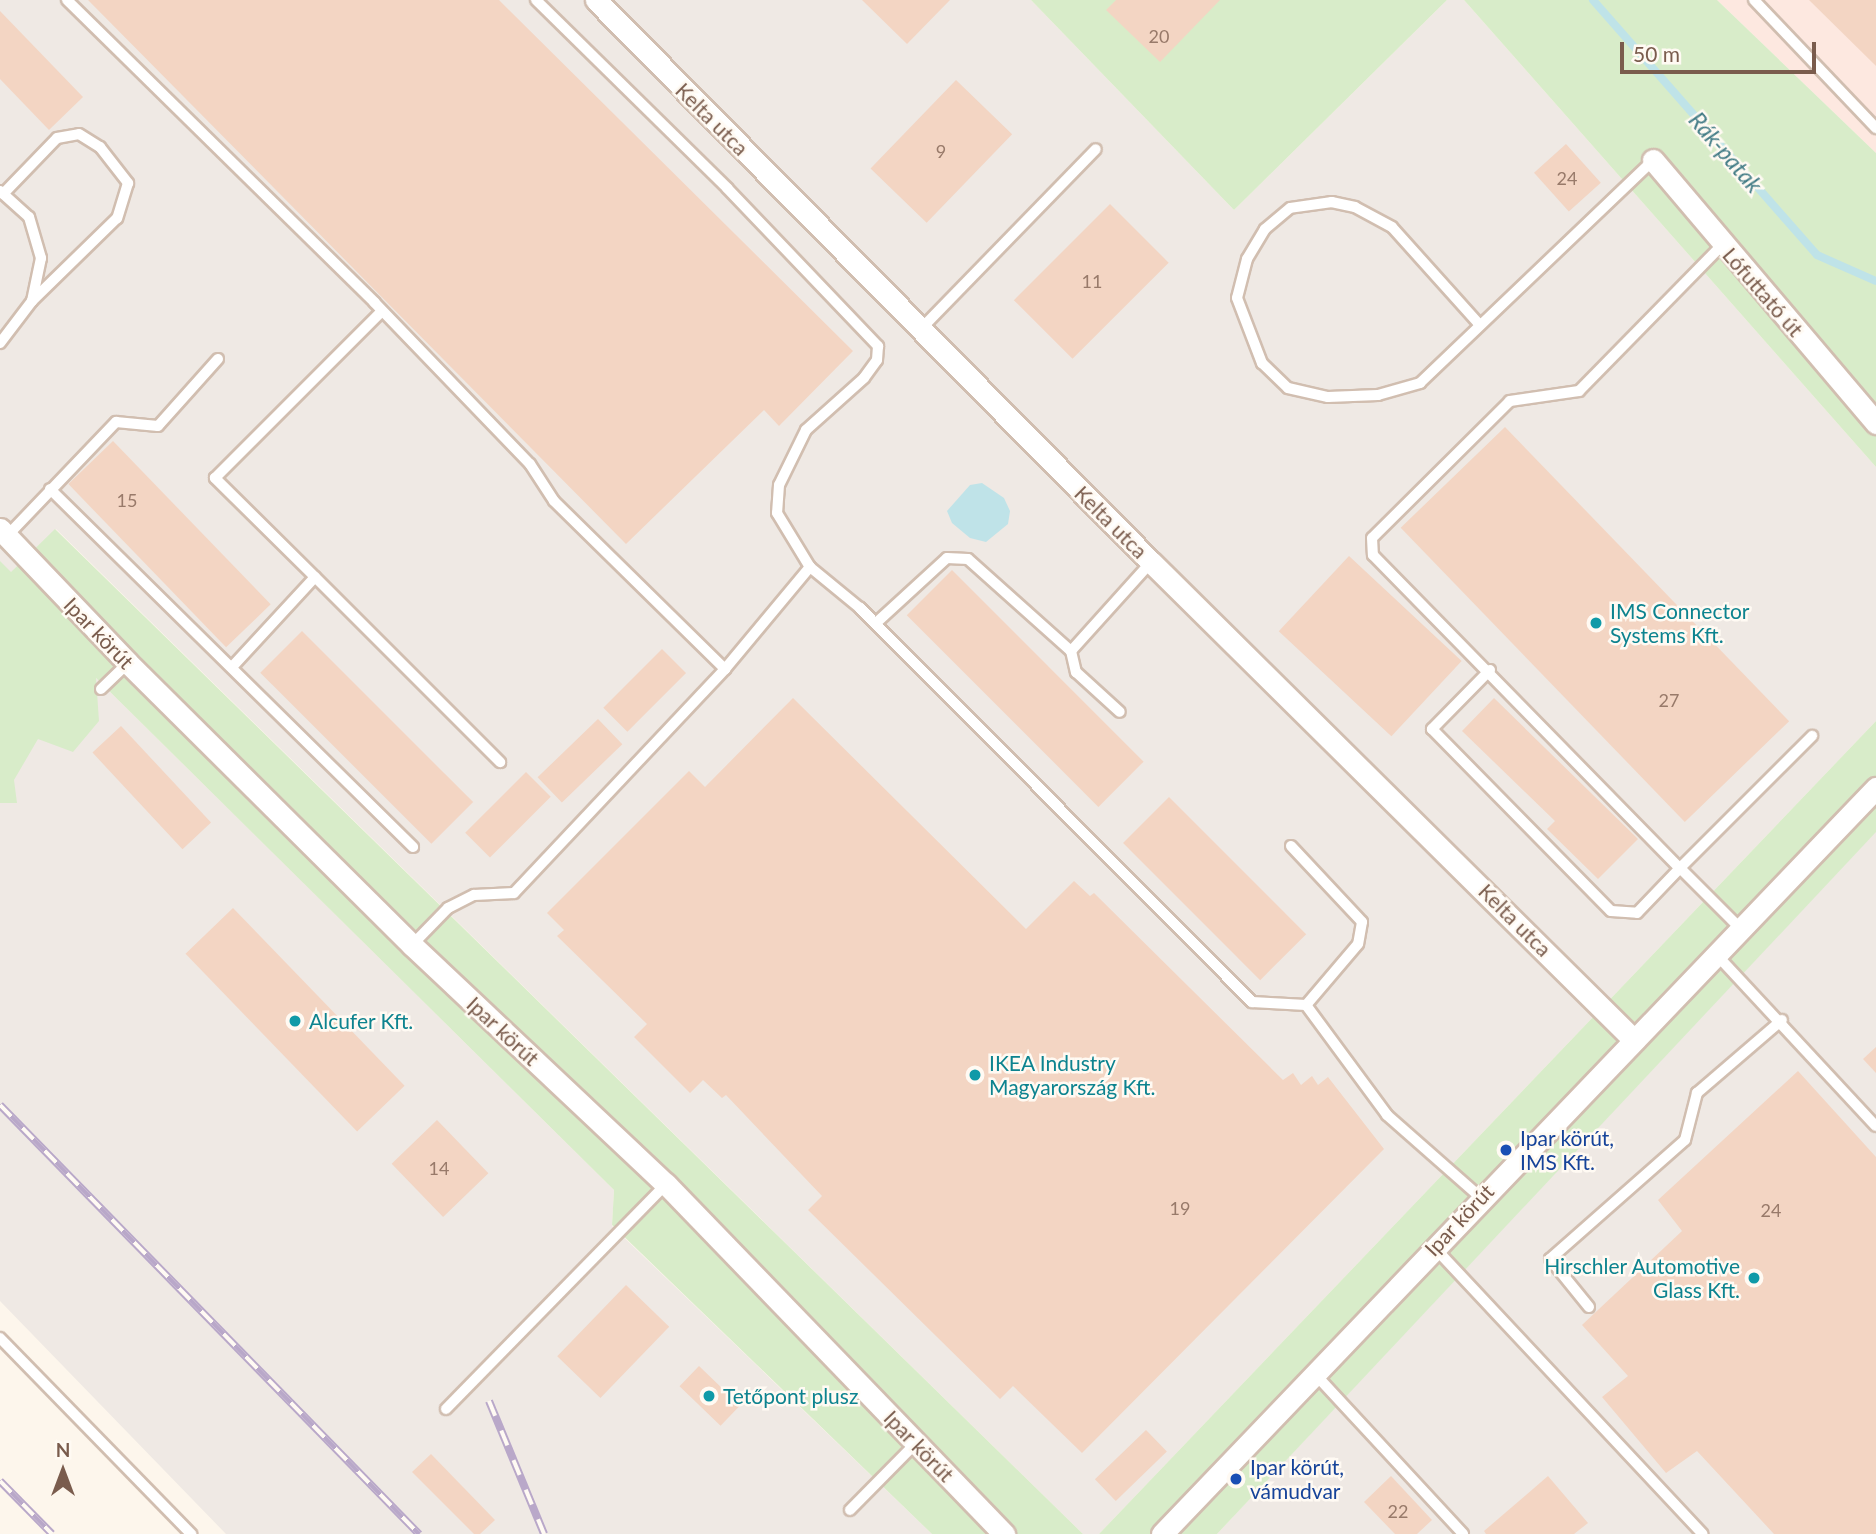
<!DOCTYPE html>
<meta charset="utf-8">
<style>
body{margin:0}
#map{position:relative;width:1876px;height:1534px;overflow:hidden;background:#fdf6ec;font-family:Lato,sans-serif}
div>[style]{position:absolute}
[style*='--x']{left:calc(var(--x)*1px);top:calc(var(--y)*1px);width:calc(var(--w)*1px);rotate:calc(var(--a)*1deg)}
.commercial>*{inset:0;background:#fde8e0}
.industrial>*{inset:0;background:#efe9e4}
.green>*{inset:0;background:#d8ecc9}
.water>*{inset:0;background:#bfe3e8}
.stream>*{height:8px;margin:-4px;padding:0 4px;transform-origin:4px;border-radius:4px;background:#bfe3e8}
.building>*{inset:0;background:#f3d5c3;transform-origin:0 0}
.roads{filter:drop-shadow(2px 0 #d1beb0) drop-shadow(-2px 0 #d1beb0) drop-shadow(0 2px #d1beb0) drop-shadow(0 -2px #d1beb0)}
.lane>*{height:10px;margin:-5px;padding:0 5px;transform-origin:5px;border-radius:5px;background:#fff}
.street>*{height:21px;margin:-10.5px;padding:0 10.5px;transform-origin:10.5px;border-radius:10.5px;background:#fff}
.rail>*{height:8px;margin-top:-4px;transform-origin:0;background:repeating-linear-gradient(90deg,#fffaf3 0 16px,#b9a8c9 0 32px);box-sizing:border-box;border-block:2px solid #b9a8c9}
.dots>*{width:19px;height:19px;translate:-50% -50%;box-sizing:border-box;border:4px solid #fffaf3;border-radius:50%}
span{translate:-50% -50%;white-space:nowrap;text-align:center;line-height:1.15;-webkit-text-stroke:5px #fffaf3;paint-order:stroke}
.number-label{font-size:18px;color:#987a6a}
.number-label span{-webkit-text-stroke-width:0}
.street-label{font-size:21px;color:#7a5c4d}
.culture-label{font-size:21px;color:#0d838f}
.left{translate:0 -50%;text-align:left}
.right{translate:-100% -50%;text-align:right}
.transit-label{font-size:21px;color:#164399}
.water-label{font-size:23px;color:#437c86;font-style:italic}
.north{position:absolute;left:28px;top:1436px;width:70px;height:70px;-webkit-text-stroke:5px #fffaf3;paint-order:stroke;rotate:0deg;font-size:19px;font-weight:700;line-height:28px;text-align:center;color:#7a5c4d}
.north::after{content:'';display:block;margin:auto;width:24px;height:32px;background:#7a5c4d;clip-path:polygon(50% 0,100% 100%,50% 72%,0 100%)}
.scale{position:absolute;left:1620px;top:42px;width:196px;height:32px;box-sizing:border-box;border:4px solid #7a5c4d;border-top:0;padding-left:9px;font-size:21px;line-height:24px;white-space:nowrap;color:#7a5c4d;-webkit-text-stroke:5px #fffaf3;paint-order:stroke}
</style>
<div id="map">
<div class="commercial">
<i style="clip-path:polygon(1717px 0,1876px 0,1876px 153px)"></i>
</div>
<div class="industrial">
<i style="clip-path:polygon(0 0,1031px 0,1234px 210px,1447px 0,1464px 0,1876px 467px,1876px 721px,1099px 1534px,1083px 1534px,56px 529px,0 583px)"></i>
<i style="clip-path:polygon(0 583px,614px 1190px,612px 1226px,932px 1534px,226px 1534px,0 1301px)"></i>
<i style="clip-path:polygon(1876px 832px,1876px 1534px,1217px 1534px,1871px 833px)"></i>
</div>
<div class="green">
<i style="clip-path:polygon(1031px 0,1447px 0,1234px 210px)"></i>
<i style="clip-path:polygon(1464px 0,1717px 0,1876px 153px,1876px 467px)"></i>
<i style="clip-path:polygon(55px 529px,1083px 1534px,932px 1534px,612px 1225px,614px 1190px,96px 678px,99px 721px,73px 752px,38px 739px,14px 780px,17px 803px,0 803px,0 561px,11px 572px)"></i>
<i style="clip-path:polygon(1876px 721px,1876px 832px,1217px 1534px,1099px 1534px)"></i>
</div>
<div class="water">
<i style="clip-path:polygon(982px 483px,1004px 498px,1010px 511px,1008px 524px,986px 542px,970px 538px,952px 523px,947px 511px,970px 485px)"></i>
</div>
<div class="stream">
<i style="--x:1593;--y:0;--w:339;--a:48.7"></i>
<i style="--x:1817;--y:255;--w:64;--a:23.8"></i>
</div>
<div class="building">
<i style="clip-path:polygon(88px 0,499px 0,853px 351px,779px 426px,764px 410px,626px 544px)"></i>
<i style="clip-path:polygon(862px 0,950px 0,907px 44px)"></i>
<i style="clip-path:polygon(1116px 0,1220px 0,1160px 62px,1106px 10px)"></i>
<i style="clip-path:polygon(1809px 0,1876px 0,1876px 66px)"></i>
<i style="clip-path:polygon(0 11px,83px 97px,49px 130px,0 79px)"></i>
<i style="left:956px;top:80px;width:78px;height:123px;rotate:44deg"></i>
<i style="left:1566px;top:144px;width:52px;height:43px;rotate:48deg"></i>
<i style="left:1110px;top:204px;width:83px;height:136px;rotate:45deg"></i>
<i style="left:1505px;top:427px;width:409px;height:145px;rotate:46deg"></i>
<i style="left:113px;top:441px;width:227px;height:62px;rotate:46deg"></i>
<i style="left:1349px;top:556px;width:154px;height:103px;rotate:43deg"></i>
<i style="left:952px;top:570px;width:271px;height:64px;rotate:45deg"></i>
<i style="left:302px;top:631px;width:242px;height:59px;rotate:45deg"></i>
<i style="left:662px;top:649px;width:34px;height:83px;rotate:45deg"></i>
<i style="clip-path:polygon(793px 698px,1026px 929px,1074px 881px,1090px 896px,1094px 893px,1283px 1080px,1293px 1073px,1301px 1085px,1312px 1076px,1318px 1085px,1328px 1077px,1384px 1149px,1082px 1453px,1013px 1386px,1000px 1399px,808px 1210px,822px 1196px,726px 1095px,722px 1098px,703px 1080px,690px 1093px,634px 1037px,647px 1024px,557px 936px,564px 930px,547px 913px,689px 771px,705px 787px)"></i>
<i style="clip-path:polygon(1494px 698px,1638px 839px,1598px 879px,1547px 829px,1555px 821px,1462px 731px)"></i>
<i style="left:598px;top:719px;width:35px;height:84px;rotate:46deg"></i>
<i style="left:121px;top:726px;width:132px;height:39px;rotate:47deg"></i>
<i style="left:526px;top:772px;width:35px;height:86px;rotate:45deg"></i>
<i style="left:1169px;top:797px;width:194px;height:65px;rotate:45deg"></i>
<i style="left:233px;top:908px;width:247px;height:66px;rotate:46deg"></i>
<i style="clip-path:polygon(1876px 1047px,1876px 1073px,1863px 1059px)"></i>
<i style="clip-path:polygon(1798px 1071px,1876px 1157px,1876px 1534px,1774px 1534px,1697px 1451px,1666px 1473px,1602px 1397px,1628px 1376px,1582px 1325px,1682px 1231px,1658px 1200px)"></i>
<i style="left:437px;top:1120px;width:74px;height:63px;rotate:46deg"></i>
<i style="left:626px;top:1285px;width:60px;height:99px;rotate:44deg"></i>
<i style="left:699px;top:1366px;width:57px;height:28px;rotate:44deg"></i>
<i style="left:1146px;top:1430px;width:30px;height:71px;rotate:46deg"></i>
<i style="clip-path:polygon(431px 1454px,495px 1520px,480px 1534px,474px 1534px,412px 1472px)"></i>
<i style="clip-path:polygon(1391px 1476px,1432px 1520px,1417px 1534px,1395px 1534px,1364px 1502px)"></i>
<i style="clip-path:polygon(1548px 1476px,1588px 1523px,1574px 1534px,1486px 1534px,1484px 1531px)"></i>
</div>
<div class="roads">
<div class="lane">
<i style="--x:67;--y:0;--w:431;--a:44.5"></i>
<i style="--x:374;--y:302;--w:225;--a:46.1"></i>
<i style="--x:530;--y:464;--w:44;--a:57"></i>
<i style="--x:554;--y:501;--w:240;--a:44.5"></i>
<i style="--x:725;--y:669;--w:133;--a:-50.2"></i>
<i style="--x:536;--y:0;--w:268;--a:44.5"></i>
<i style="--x:727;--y:188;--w:219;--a:46.3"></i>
<i style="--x:878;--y:346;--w:14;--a:94"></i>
<i style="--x:877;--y:360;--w:22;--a:126"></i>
<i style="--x:864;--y:378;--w:78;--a:138.1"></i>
<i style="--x:806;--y:430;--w:61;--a:116.1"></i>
<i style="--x:779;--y:485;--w:28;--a:94"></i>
<i style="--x:777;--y:513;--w:63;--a:58.6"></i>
<i style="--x:810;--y:567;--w:65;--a:39.4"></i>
<i style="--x:860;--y:608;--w:556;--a:45.15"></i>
<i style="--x:1252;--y:1002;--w:54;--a:3.2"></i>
<i style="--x:1306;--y:1005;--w:137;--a:53.6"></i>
<i style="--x:1387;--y:1115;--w:124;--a:41.4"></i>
<i style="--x:1754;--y:0;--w:177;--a:46.4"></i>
<i style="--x:0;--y:191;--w:39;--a:42"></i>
<i style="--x:29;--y:217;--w:43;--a:73.7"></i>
<i style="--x:41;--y:258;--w:44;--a:101.8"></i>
<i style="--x:32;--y:301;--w:53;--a:127.3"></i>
<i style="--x:3;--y:194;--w:78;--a:-46"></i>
<i style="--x:57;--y:138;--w:22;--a:-10"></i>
<i style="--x:79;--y:134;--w:25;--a:32"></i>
<i style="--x:100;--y:147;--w:46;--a:52.1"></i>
<i style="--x:128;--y:183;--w:37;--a:107"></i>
<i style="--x:117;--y:218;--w:119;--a:135.7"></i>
<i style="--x:1722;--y:245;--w:204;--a:134.4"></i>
<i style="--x:1579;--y:391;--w:70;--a:171.8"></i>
<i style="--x:1510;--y:401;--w:194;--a:135.2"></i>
<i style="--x:1372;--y:538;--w:17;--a:87"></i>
<i style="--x:1373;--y:555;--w:438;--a:45.6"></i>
<i style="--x:1680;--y:868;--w:187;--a:-45"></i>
<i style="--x:1479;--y:324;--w:130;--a:-131.9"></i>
<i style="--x:1392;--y:227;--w:42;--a:-151.6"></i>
<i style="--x:1355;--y:207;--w:24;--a:-168"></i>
<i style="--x:1332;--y:202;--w:42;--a:171.9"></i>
<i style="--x:1290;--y:208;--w:33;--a:140"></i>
<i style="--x:1265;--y:229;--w:35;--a:121"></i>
<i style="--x:1247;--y:259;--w:40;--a:104.4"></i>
<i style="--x:1237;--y:298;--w:70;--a:69"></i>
<i style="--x:1262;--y:363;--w:36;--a:44"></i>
<i style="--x:1288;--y:388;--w:41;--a:12.7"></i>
<i style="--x:1328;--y:397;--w:50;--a:-2.3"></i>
<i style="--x:1378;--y:395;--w:44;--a:-15.9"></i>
<i style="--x:1420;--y:383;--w:323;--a:-43.7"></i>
<i style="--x:920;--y:330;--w:252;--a:-45.8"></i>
<i style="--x:50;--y:489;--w:510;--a:44.6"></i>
<i style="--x:7;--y:536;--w:158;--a:-46.3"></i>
<i style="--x:116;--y:422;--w:42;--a:5.4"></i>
<i style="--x:158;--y:426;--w:90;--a:-48.2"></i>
<i style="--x:315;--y:577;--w:141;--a:-135.3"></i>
<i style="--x:215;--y:478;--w:236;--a:-45"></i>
<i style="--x:876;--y:623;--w:96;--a:-42.5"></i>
<i style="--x:947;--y:558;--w:21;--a:3"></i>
<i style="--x:968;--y:559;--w:138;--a:41.8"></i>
<i style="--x:1071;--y:651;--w:120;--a:-48"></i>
<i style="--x:1071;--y:651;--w:22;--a:77"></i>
<i style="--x:1076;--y:672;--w:59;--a:42.3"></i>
<i style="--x:232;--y:667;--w:122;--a:-47.3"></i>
<i style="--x:315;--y:577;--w:262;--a:45"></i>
<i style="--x:1490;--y:670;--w:83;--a:134.5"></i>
<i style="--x:1432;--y:729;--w:255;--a:45.5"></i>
<i style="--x:1611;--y:911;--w:26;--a:4"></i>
<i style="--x:1637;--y:913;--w:62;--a:-46.3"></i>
<i style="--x:1680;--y:868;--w:83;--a:45"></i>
<i style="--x:101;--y:689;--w:37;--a:-44"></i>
<i style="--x:1291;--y:846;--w:104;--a:46.9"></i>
<i style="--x:1362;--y:922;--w:22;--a:100"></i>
<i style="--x:1358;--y:944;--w:80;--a:130.4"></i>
<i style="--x:412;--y:945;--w:52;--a:-45.8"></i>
<i style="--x:448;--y:908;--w:29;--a:-27"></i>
<i style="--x:474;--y:895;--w:40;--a:-2.9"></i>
<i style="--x:514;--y:893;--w:308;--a:-46.7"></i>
<i style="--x:1715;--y:953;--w:236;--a:47.1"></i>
<i style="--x:1434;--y:1247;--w:393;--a:46.9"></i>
<i style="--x:1589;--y:1307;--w:62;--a:-129.1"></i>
<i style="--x:1550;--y:1259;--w:180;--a:-41.4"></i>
<i style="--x:1685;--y:1140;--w:49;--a:-75.7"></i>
<i style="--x:1697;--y:1093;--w:112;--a:-40.7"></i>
<i style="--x:0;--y:1338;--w:274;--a:45.7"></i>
<i style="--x:1315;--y:1374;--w:218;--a:47.2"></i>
<i style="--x:446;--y:1409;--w:315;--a:-45.6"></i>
<i style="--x:850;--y:1510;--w:94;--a:-45.4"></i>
</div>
<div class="street">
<i style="--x:596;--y:0;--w:790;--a:45.36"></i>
<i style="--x:1151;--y:562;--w:677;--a:44.7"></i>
<i style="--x:1653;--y:160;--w:345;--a:49.7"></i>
<i style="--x:0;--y:529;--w:185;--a:46.3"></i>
<i style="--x:128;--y:663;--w:400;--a:44.8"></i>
<i style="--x:412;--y:945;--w:349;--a:43.3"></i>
<i style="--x:666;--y:1184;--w:487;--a:46"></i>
<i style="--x:1162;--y:1534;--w:1033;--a:-46.26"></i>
</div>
</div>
<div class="rail">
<i style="--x:0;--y:1105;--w:600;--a:45.68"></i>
<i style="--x:489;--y:1401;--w:144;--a:67.5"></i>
<i style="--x:0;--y:1481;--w:74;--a:45.5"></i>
</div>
<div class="dots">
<i style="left:1596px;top:623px;background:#0f9aa8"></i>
<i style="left:295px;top:1021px;background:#0f9aa8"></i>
<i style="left:975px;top:1075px;background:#0f9aa8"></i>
<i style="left:1506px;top:1150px;background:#1a4fb4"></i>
<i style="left:1754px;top:1278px;background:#0f9aa8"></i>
<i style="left:709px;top:1396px;background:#0f9aa8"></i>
<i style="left:1236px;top:1479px;background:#1a4fb4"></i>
</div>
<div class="number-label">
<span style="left:1159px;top:36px">20</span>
<span style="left:941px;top:151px">9</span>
<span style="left:1567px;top:178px">24</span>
<span style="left:1092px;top:281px">11</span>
<span style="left:127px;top:500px">15</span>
<span style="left:1669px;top:700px">27</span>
<span style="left:439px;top:1168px">14</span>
<span style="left:1180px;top:1208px">19</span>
<span style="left:1771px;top:1210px">24</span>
<span style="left:1398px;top:1511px">22</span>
</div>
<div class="street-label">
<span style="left:712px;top:119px;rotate:45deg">Kelta utca</span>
<span style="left:1763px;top:292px;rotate:49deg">Lófuttató út</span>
<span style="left:1111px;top:522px;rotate:45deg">Kelta utca</span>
<span style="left:99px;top:633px;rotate:46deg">Ipar körút</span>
<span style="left:1515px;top:920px;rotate:45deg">Kelta utca</span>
<span style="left:503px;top:1031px;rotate:43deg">Ipar körút</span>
<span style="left:1459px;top:1220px;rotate:-47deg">Ipar körút</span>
<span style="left:919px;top:1446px;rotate:46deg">Ipar körút</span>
</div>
<div class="culture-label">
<span class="left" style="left:1610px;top:623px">IMS Connector<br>Systems Kft.</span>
<span class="left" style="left:309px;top:1021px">Alcufer Kft.</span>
<span class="left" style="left:989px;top:1075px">IKEA Industry<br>Magyarország Kft.</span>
<span class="right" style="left:1740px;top:1278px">Hirschler Automotive<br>Glass Kft.</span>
<span class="left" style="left:723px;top:1396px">Tetőpont plusz</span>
</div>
<div class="transit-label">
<span class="left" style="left:1520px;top:1150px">Ipar körút,<br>IMS Kft.</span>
<span class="left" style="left:1250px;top:1479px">Ipar körút,<br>vámudvar</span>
</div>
<div class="water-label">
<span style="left:1726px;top:152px;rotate:49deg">Rák-patak</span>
</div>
<div class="north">N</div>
<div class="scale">50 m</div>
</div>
